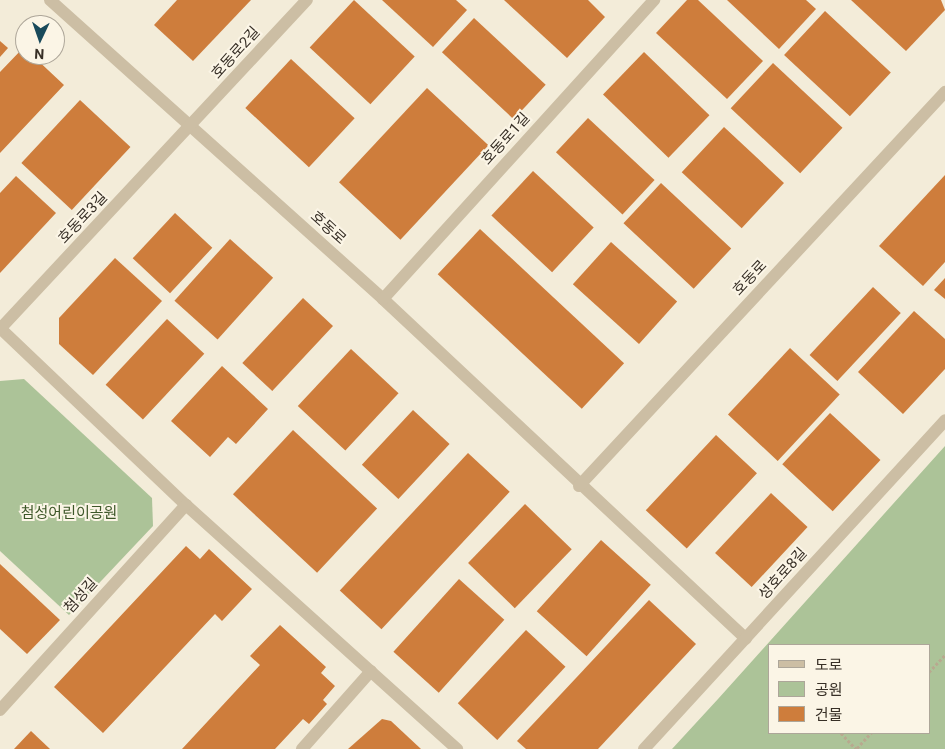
<!DOCTYPE html>
<meta charset="utf-8">
<style>
body{margin:0}
#map{position:relative;width:945px;height:749px;overflow:hidden;background:#f3ecd9;font-family:Roboto,"Noto Sans KR",sans-serif}
div>[style]{position:absolute}
[style*='--x']{left:calc(var(--x)*1px);top:calc(var(--y)*1px);width:calc(var(--w)*1px);rotate:calc(var(--a)*1deg)}
.green>*{inset:0;background:#acc398}
.building>*{inset:0;background:#ce7d3c;transform-origin:0 0}
.path>*{height:3px;margin-top:-1.5px;transform-origin:0;background:repeating-linear-gradient(90deg,#b8a98f 0 2.5px,transparent 0 5px)}
.minor>*{height:12px;margin:-6px;padding:0 6px;transform-origin:6px;border-radius:6px;background:#ccbea4}
span{translate:-50% -50%;white-space:nowrap;text-align:center;line-height:1.15;-webkit-text-stroke:4px #fbf5e6;paint-order:stroke}
.street-label{font-size:15px;color:#372f26}
.park-label{font-size:15px;color:#3d5728}
.legend{position:absolute;left:768px;top:644px;width:162px;height:90px;box-sizing:border-box;background:#fbf5e6;border:1px solid #ada699;margin:0;padding:6px 9px;list-style:none;font-size:15px;color:#372f26}
.legend li{display:flex;align-items:center;gap:10px;height:25px}
.legend b{width:25px;border:1px solid #ada699}
.north{position:absolute;left:15px;top:15px;width:50px;height:50px;box-sizing:border-box;background:#fbf5e6;border:1px solid #ada699;border-radius:50%;rotate:183deg;font-size:14px;font-weight:700;line-height:20px;text-align:center;color:#372f26}
.north::after{content:'';display:block;margin:auto;width:18px;height:22px;background:#194a5b;clip-path:polygon(50% 0,100% 100%,50% 72%,0 100%)}
</style>
<div id="map">
<div class="green">
<i style="clip-path:polygon(24px 379px,152px 498px,153px 526px,69px 615px,0 551px,0 381px)"></i>
<i style="clip-path:polygon(evenodd,945px 446px,945px 749px,672px 749px,718px 699px,945px 446px,769px 645px,929px 645px,929px 733px,769px 733px,769px 645px)"></i>
</div>
<div class="building">
<i style="clip-path:polygon(177px 0,251px 0,193px 61px,154px 25px)"></i>
<i style="left:354px;top:0;width:83px;height:65px;rotate:43deg"></i>
<i style="clip-path:polygon(382px 0,456px 0,467px 10px,433px 47px)"></i>
<i style="clip-path:polygon(504px 0,588px 0,605px 17px,567px 58px)"></i>
<i style="clip-path:polygon(687px 0,698px 0,763px 61px,727px 99px,656px 33px)"></i>
<i style="clip-path:polygon(727px 0,806px 0,816px 9px,779px 49px)"></i>
<i style="clip-path:polygon(851px 0,941px 0,945px 10px,906px 51px)"></i>
<i style="left:825px;top:11px;width:90px;height:60px;rotate:43deg"></i>
<i style="left:474px;top:18px;width:98px;height:47px;rotate:43deg"></i>
<i style="clip-path:polygon(0 41px,8px 48px,0 57px)"></i>
<i style="clip-path:polygon(24px 47px,25px 55px,32px 55px,64px 85px,0 153px,0 72px)"></i>
<i style="left:644px;top:52px;width:91px;height:59px;rotate:44deg"></i>
<i style="left:291px;top:59px;width:87px;height:67px;rotate:43deg"></i>
<i style="left:773px;top:63px;width:95px;height:62px;rotate:43deg"></i>
<i style="left:427px;top:88px;width:84px;height:129px;rotate:43deg"></i>
<i style="left:80px;top:100px;width:69px;height:86px;rotate:43deg"></i>
<i style="left:588px;top:118px;width:91px;height:47px;rotate:43deg"></i>
<i style="left:724px;top:127px;width:82px;height:62px;rotate:43deg"></i>
<i style="left:533px;top:171px;width:83px;height:61px;rotate:43deg"></i>
<i style="clip-path:polygon(945px 175px,945px 262px,923px 286px,879px 246px)"></i>
<i style="clip-path:polygon(16px 176px,56px 213px,0 273px,0 193px)"></i>
<i style="left:661px;top:183px;width:96px;height:55px;rotate:43deg"></i>
<i style="left:175px;top:213px;width:51px;height:62px;rotate:43deg"></i>
<i style="left:480px;top:229px;width:197px;height:62px;rotate:43deg"></i>
<i style="left:230px;top:239px;width:58px;height:83px;rotate:42deg"></i>
<i style="left:611px;top:242px;width:89px;height:57px;rotate:42deg"></i>
<i style="clip-path:polygon(115px 258px,162px 301px,93px 375px,59px 344px,59px 318px)"></i>
<i style="clip-path:polygon(945px 278px,945px 299px,934px 290px)"></i>
<i style="left:873px;top:287px;width:38px;height:93px;rotate:43deg"></i>
<i style="left:303px;top:298px;width:41px;height:89px;rotate:43deg"></i>
<i style="clip-path:polygon(914px 311px,945px 339px,945px 369px,903px 414px,858px 372px)"></i>
<i style="left:167px;top:319px;width:51px;height:90px;rotate:43deg"></i>
<i style="left:790px;top:348px;width:68px;height:91px;rotate:43deg"></i>
<i style="left:351px;top:349px;width:65px;height:78px;rotate:43deg"></i>
<i style="clip-path:polygon(222px 366px,268px 409px,236px 444px,228px 437px,210px 457px,171px 421px)"></i>
<i style="left:413px;top:410px;width:50px;height:75px;rotate:43deg"></i>
<i style="left:830px;top:413px;width:69px;height:70px;rotate:43deg"></i>
<i style="left:293px;top:430px;width:115px;height:88px;rotate:43deg"></i>
<i style="left:716px;top:435px;width:56px;height:103px;rotate:43deg"></i>
<i style="left:468px;top:453px;width:57px;height:188px;rotate:43deg"></i>
<i style="left:771px;top:493px;width:50px;height:82px;rotate:43deg"></i>
<i style="left:525px;top:504px;width:65px;height:82px;rotate:44deg"></i>
<i style="left:601px;top:540px;width:67px;height:96px;rotate:42deg"></i>
<i style="clip-path:polygon(186px 546px,200px 559px,209px 549px,252px 589px,222px 621px,215px 614px,103px 733px,54px 687px)"></i>
<i style="clip-path:polygon(0 564px,60px 620px,27px 654px,0 629px)"></i>
<i style="left:459px;top:579px;width:61px;height:98px;rotate:42deg"></i>
<i style="clip-path:polygon(649px 600px,696px 644px,598px 749px,526px 749px,517px 741px)"></i>
<i style="clip-path:polygon(280px 625px,326px 667px,321px 673px,335px 686px,323px 700px,327px 704px,309px 724px,303px 719px,275px 749px,182px 749px,260px 665px,250px 656px)"></i>
<i style="left:526px;top:630px;width:54px;height:100px;rotate:43deg"></i>
<i style="clip-path:polygon(382px 719px,391px 721px,421px 749px,348px 749px)"></i>
<i style="clip-path:polygon(31px 731px,50px 749px,14px 749px)"></i>
</div>
<div class="path">
<i style="--x:929;--y:672;--w:23;--a:-47"></i>
<i style="--x:841;--y:733;--w:22;--a:47"></i>
<i style="--x:857;--y:748;--w:21;--a:-47"></i>
</div>
<div class="minor">
<i style="--x:50;--y:0;--w:448;--a:41.9"></i>
<i style="--x:383;--y:299;--w:497;--a:43.1"></i>
<i style="--x:383;--y:299;--w:404;--a:-47.8"></i>
<i style="--x:0;--y:328;--w:257;--a:43.6"></i>
<i style="--x:186;--y:505;--w:365;--a:42"></i>
<i style="--x:0;--y:329;--w:450;--a:-47"></i>
<i style="--x:579;--y:486;--w:538;--a:-47.11"></i>
<i style="--x:0;--y:710;--w:277;--a:-47.8"></i>
<i style="--x:302;--y:749;--w:104;--a:-48.5"></i>
<i style="--x:644;--y:749;--w:446;--a:-47.5"></i>
</div>
<div class="street-label">
<span style="left:236px;top:53px;rotate:-48deg">호동로2길</span>
<span style="left:506px;top:139px;rotate:-48deg">호동로1길</span>
<span style="left:83px;top:218px;rotate:-47deg">호동로3길</span>
<span style="left:328px;top:228px;rotate:42deg">호동로</span>
<span style="left:750px;top:278px;rotate:-47deg">호동로</span>
<span style="left:783px;top:574px;rotate:-48deg">성호로8길</span>
<span style="left:81px;top:596px;rotate:-48deg">첨성길</span>
</div>
<div class="park-label">
<span style="left:69px;top:514px">첨성어린이공원</span>
</div>
<ul class="legend">
<li><b style="height:6px;background:#ccbea4"></b>도로</li>
<li><b style="height:14px;background:#acc398"></b>공원</li>
<li><b style="height:14px;background:#ce7d3c"></b>건물</li>
</ul>
<div class="north">N</div>
</div>
